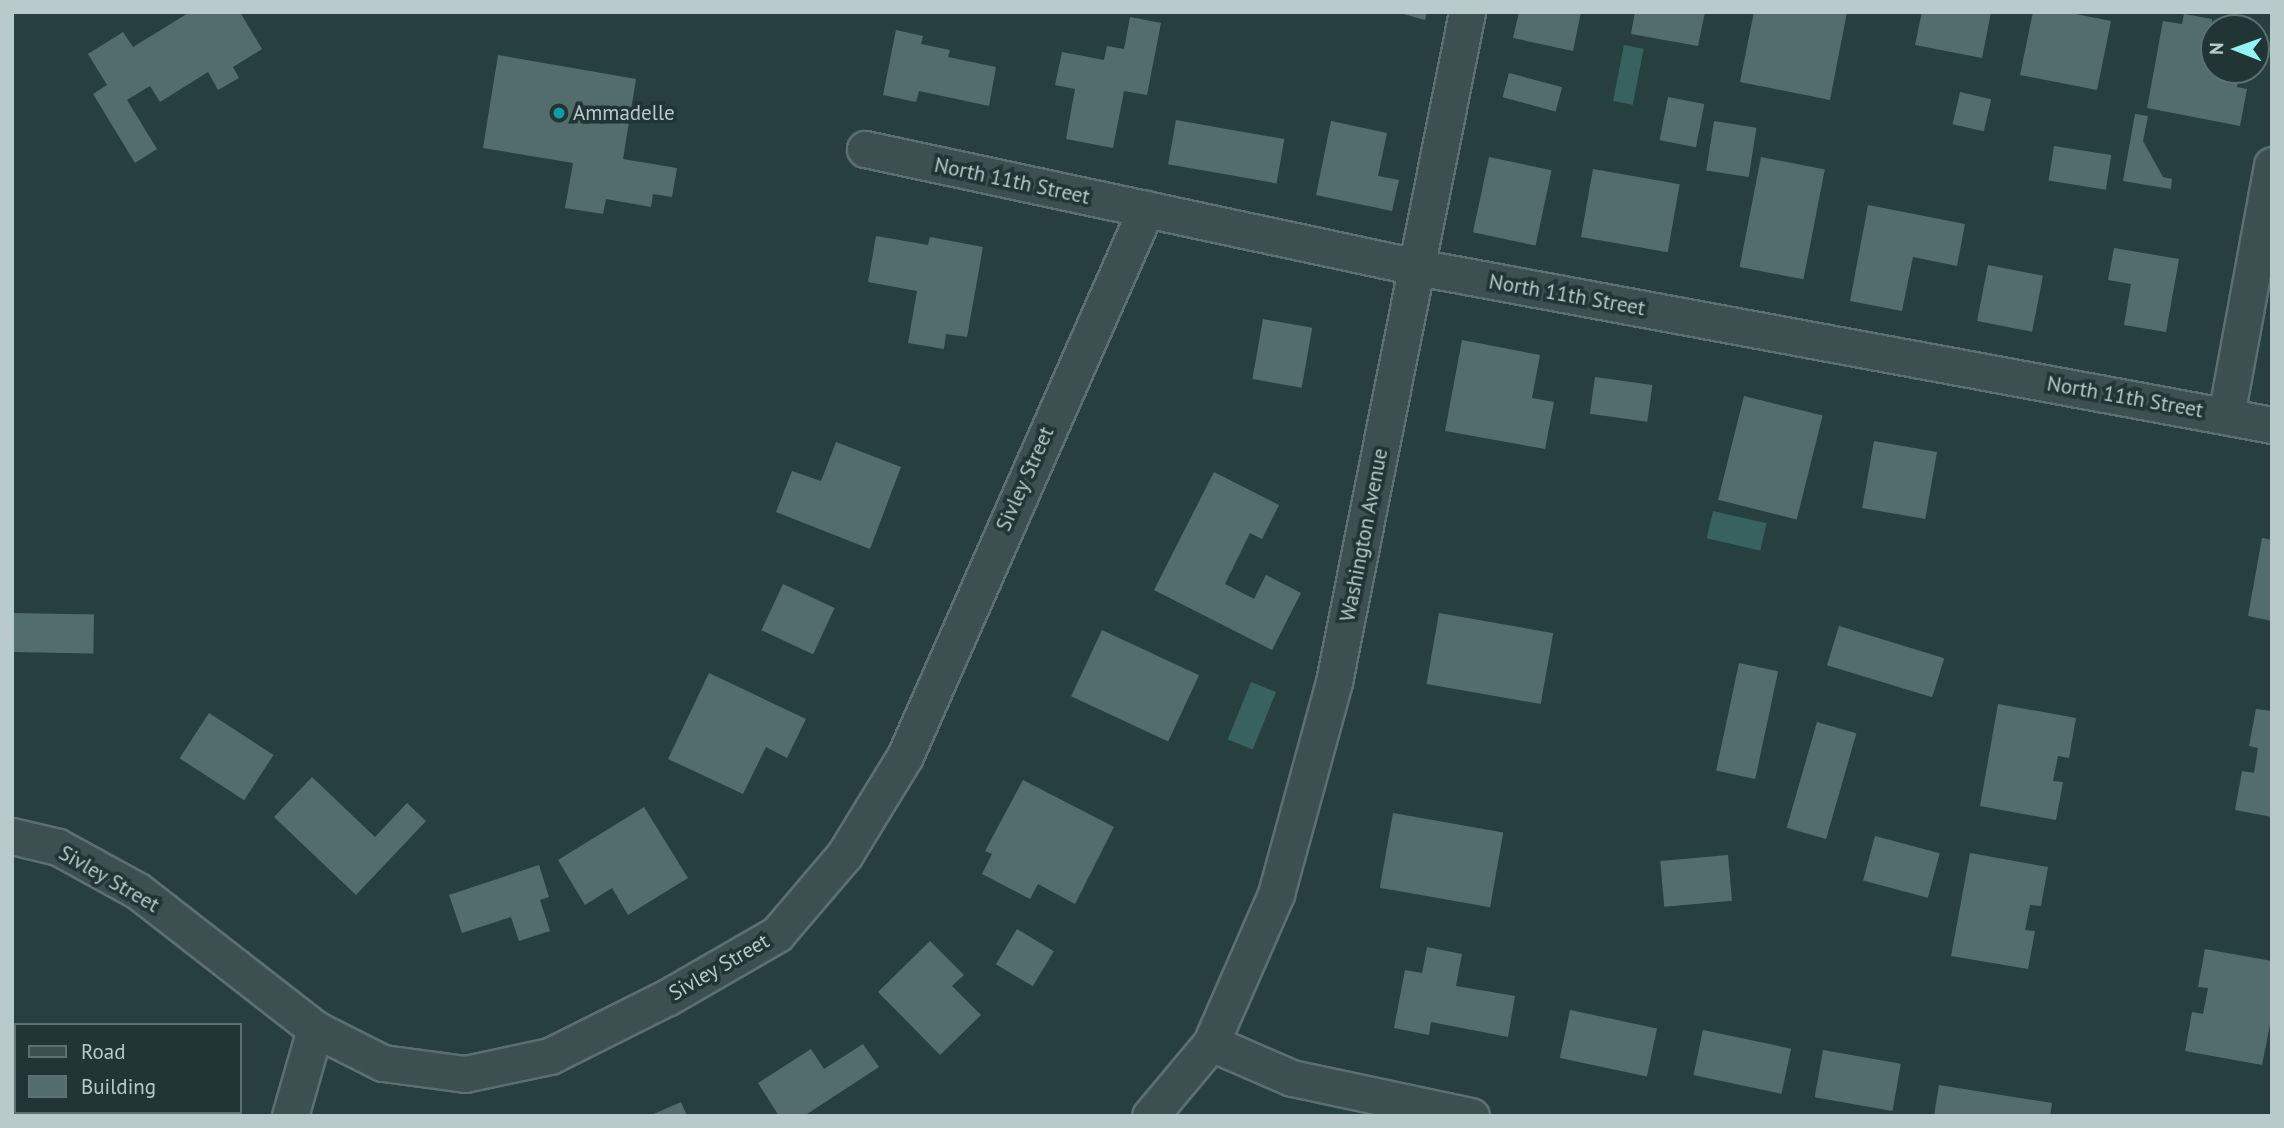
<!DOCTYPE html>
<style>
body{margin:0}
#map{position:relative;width:2284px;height:1128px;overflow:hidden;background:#27403f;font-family:"PT Sans",sans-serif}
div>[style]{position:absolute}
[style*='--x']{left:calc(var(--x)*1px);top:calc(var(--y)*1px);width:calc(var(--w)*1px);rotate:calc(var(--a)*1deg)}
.water>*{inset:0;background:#386260;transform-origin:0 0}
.building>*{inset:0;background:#526d6c;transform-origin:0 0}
.roads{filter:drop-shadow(2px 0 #5c706f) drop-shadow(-2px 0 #5c706f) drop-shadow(0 2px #5c706f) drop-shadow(0 -2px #5c706f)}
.minor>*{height:35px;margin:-17.5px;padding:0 17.5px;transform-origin:17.5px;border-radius:17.5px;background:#3b504f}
.dots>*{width:19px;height:19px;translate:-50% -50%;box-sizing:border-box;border:4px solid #203534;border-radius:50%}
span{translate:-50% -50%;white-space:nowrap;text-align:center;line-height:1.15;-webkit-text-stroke:7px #203534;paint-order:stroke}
.poi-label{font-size:21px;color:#b8caca}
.left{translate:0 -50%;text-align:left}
.street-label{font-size:21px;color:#b8caca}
.frame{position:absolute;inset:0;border:14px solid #b8caca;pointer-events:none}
.legend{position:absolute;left:14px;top:1023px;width:228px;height:91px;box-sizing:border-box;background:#203534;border:2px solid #5d7170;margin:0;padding:9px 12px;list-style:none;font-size:21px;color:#b8caca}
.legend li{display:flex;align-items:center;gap:14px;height:35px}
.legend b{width:35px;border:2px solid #5d7170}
.north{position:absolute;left:2200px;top:14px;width:70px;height:70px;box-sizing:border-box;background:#203534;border:2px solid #5d7170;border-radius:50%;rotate:271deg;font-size:19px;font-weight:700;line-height:28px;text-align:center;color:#b8caca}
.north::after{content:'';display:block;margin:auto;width:24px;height:32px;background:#92f4f3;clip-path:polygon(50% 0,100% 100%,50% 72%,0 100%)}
</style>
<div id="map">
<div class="water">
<i style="left:1624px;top:45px;width:20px;height:57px;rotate:11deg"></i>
<i style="left:1713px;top:511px;width:55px;height:28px;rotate:13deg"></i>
<i style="left:1251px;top:682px;width:27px;height:62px;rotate:22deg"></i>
</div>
<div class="building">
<i style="clip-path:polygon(190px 12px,240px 12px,262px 49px,233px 67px,239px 78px,218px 90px,208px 72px,160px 102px,150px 86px,127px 100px,157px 149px,135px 163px,93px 94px,107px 85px,88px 54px,123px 32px,133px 47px)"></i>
<i style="clip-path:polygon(1396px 12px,1427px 12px,1425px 20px)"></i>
<i style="clip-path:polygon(1519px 12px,1581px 12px,1573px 51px,1513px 38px)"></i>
<i style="clip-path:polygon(1635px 12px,1705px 12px,1698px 46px,1631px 34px)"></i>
<i style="clip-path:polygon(1754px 12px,1847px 12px,1830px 100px,1740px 82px)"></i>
<i style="clip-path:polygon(1922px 12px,1991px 12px,1982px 58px,1915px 45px)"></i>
<i style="clip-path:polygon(2033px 12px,2066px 12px,2111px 21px,2097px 90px,2020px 75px)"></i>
<i style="clip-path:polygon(2184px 14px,2212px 19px,2214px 70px,2240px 70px,2237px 87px,2247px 89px,2240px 126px,2147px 108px,2163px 21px,2182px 24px)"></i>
<i style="clip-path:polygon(1130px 17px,1161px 23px,1147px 95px,1124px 91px,1113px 148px,1066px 139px,1075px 89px,1055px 85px,1062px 52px,1104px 60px,1107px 46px,1124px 49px)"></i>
<i style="clip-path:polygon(896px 30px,923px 36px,921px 44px,950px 50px,948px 57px,996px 67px,989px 106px,919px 91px,916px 102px,883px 95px)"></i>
<i style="clip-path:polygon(498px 55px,636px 79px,623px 159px,677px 168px,672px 197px,653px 194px,651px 207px,606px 199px,603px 214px,565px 208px,573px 163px,483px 148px)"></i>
<i style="left:1509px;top:73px;width:55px;height:25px;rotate:15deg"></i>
<i style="left:1960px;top:92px;width:32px;height:33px;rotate:13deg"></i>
<i style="left:1668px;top:97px;width:37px;height:44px;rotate:11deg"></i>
<i style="clip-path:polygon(2135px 114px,2148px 116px,2143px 141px,2163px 177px,2172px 179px,2171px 189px,2123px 181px)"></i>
<i style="left:1176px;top:120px;width:110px;height:45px;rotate:10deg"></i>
<i style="clip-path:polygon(1331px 121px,1387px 133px,1378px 176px,1399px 180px,1392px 211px,1316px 195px)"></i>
<i style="left:1714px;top:121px;width:43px;height:50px;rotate:9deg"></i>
<i style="left:2054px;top:146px;width:58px;height:35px;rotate:9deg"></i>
<i style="left:1489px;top:157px;width:64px;height:77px;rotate:12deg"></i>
<i style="left:1761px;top:157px;width:65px;height:112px;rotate:11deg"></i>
<i style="left:1593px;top:169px;width:88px;height:69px;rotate:10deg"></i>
<i style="clip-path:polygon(1868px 205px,1965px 224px,1957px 266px,1913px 257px,1902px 311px,1850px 301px)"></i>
<i style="clip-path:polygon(876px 236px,928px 245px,930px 237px,983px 247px,967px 337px,946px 334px,944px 349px,908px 343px,917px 291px,868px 282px)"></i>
<i style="clip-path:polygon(2114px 248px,2179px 259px,2166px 332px,2124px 325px,2131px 284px,2108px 280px)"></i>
<i style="left:1988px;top:265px;width:56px;height:57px;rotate:11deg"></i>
<i style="left:1263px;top:319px;width:50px;height:61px;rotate:10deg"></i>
<i style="clip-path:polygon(1462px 340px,1540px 355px,1532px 398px,1554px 402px,1545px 449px,1445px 431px)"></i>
<i style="left:1595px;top:377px;width:58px;height:37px;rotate:8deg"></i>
<i style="left:1744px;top:396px;width:81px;height:107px;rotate:14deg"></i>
<i style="left:1874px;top:441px;width:64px;height:68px;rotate:10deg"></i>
<i style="clip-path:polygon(836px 442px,901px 467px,870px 549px,776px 512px,792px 471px,821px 481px)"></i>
<i style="clip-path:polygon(1214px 472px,1279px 505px,1262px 539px,1250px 533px,1225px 584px,1254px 599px,1266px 575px,1301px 593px,1272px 650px,1154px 590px)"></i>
<i style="clip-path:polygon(2262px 538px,2272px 540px,2272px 621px,2248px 616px)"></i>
<i style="left:783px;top:584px;width:57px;height:51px;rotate:25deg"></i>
<i style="left:12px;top:613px;width:82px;height:39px;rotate:1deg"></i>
<i style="left:1439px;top:613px;width:116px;height:72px;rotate:10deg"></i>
<i style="left:1839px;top:626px;width:110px;height:41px;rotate:17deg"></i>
<i style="left:1102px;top:630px;width:107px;height:73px;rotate:25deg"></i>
<i style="left:1739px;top:663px;width:40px;height:110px;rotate:12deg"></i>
<i style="clip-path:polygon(709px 673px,806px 719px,787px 758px,766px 747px,743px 794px,668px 759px)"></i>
<i style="clip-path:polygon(1998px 704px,2076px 718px,2069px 758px,2058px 756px,2053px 781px,2063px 782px,2056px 820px,1980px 806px)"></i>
<i style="clip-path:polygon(2256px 709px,2272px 711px,2272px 817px,2235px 810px,2242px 771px,2254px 773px,2258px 748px,2249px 746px)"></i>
<i style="left:209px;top:713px;width:77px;height:54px;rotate:33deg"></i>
<i style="left:1817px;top:722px;width:41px;height:110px;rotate:16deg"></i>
<i style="clip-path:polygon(312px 777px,375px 837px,407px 803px,426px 821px,356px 895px,274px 817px)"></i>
<i style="clip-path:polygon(1023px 780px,1114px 827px,1075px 904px,1038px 884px,1030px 899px,982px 874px,992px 854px,985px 851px)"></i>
<i style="clip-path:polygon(644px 807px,688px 878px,628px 915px,612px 888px,585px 905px,558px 860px)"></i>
<i style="left:1393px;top:813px;width:112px;height:76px;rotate:10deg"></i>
<i style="left:1875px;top:836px;width:67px;height:46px;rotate:15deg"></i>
<i style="clip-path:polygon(1970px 853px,2048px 867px,2041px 906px,2030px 905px,2025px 930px,2035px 931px,2028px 969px,1951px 956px)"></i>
<i style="left:1728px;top:855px;width:46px;height:68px;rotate:85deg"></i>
<i style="clip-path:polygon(539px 865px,549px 897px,540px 900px,550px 931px,519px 941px,511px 917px,462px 933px,449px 895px)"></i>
<i style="left:1017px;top:929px;width:43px;height:41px;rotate:31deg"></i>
<i style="clip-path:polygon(930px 941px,964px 975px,952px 986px,981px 1015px,940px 1055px,878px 992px)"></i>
<i style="clip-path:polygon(1427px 947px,1462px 954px,1456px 986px,1515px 996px,1508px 1037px,1431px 1022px,1429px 1035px,1394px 1028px,1405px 970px,1422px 973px)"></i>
<i style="clip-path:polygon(2205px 949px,2272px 961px,2272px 1015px,2262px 1065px,2185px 1051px,2192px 1012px,2203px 1014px,2208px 988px,2198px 987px)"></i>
<i style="left:1570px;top:1010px;width:89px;height:49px;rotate:12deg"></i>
<i style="clip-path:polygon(12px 1028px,16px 1112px,22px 1112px,20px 1116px,12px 1115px)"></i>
<i style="left:1703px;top:1030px;width:90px;height:46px;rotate:12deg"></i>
<i style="clip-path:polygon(863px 1044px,879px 1067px,804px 1116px,779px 1116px,758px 1083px,811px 1049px,824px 1069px)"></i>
<i style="left:1823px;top:1050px;width:79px;height:48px;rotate:10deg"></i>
<i style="clip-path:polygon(1939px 1085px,2052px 1103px,2050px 1116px,1934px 1116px)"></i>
<i style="clip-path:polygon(681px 1102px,687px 1116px,649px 1116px)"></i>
<i style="clip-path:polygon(107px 1112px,139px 1112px,146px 1116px,105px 1116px)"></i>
</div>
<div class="roads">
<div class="minor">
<i style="--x:865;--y:149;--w:564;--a:12.07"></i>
<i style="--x:1417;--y:267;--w:869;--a:10.47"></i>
<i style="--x:2226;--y:416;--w:255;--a:-79.6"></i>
<i style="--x:12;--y:836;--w:47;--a:13.4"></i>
<i style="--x:58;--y:847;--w:91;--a:28.8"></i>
<i style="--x:138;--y:891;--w:224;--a:37.9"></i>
<i style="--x:315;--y:1029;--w:76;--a:26.6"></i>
<i style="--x:383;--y:1063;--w:83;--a:7.6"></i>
<i style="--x:465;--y:1074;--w:87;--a:-12"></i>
<i style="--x:550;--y:1056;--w:132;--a:-26.6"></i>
<i style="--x:668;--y:997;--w:126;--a:-30"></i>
<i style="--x:777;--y:934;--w:105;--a:-49.6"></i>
<i style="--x:845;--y:854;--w:115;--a:-58.5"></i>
<i style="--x:905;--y:756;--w:598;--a:-66.22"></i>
<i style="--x:1211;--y:1043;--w:88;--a:23.4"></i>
<i style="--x:1292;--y:1078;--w:183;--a:12"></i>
<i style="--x:290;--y:1116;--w:91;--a:-74"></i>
<i style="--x:1150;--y:1116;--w:95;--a:-50.1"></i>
<i style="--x:1211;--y:1043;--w:163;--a:-66.4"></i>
<i style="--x:1276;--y:894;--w:220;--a:-74.7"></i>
<i style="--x:1334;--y:682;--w:683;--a:-78.77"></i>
</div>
</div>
<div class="dots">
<i style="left:559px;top:113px;background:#0f9aa8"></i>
</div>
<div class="poi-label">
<span class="left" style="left:573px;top:113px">Ammadelle</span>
</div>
<div class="street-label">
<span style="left:1012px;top:181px;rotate:12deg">North 11th Street</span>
<span style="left:1567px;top:295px;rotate:10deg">North 11th Street</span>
<span style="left:2125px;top:397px;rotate:10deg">North 11th Street</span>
<span style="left:1025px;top:479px;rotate:-66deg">Sivley Street</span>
<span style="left:1364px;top:535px;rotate:-79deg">Washington Avenue</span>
<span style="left:109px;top:879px;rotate:30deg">Sivley Street</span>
<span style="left:719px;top:967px;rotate:-30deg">Sivley Street</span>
</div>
<div class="frame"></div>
<ul class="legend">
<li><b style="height:9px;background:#3b504f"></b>Road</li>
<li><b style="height:19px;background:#526d6c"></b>Building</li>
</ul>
<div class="north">N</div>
</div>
